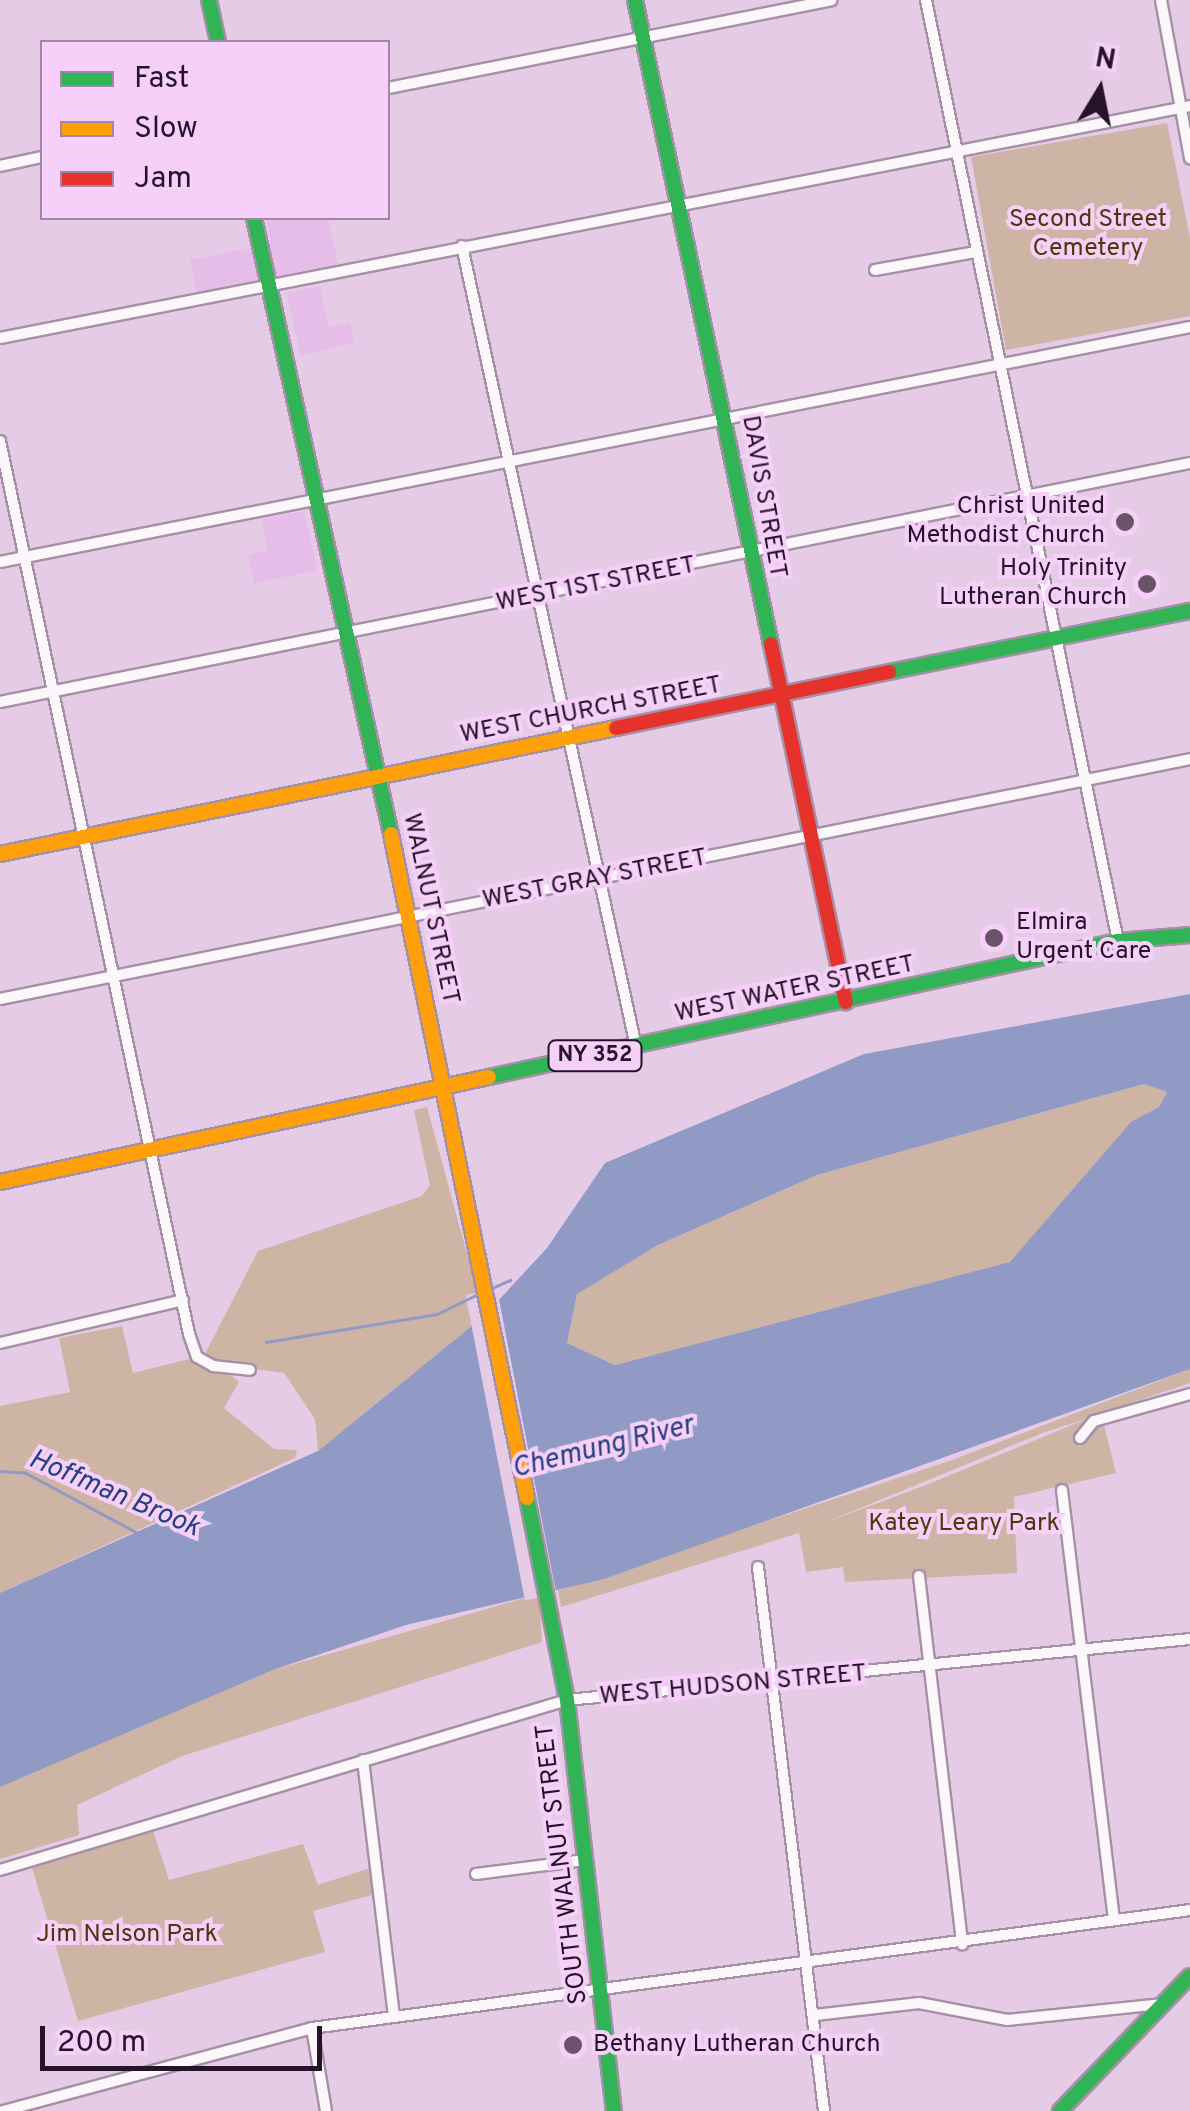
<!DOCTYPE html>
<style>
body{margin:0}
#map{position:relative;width:1190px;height:2111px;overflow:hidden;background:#e6cbe7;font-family:Overpass,sans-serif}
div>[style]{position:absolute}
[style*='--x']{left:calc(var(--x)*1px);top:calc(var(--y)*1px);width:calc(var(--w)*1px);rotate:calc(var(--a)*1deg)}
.built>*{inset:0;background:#e6bce8}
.green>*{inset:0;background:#ceb4a5}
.water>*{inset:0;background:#919ac5}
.pier>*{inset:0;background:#e6cbe7;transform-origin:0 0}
.stream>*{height:2.5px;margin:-1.25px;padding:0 1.25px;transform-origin:1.25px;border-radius:1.25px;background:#919ac5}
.roads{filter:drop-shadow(2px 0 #a591a6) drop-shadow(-2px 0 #a591a6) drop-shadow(0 2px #a591a6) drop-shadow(0 -2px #a591a6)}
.street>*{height:10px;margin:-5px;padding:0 5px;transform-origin:5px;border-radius:5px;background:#fbf7fb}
.fast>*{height:14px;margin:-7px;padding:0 7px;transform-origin:7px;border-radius:7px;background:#30b455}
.slow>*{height:14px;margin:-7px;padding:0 7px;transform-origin:7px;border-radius:7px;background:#ff9f0a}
.jam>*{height:14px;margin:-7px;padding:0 7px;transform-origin:7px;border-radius:7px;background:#e5322d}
.dots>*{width:28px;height:28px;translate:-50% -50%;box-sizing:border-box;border:5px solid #f7d0fa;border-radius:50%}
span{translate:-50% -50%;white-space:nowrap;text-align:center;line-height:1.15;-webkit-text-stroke:8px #f7d0fa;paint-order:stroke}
.shield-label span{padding:2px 8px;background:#f7d0fa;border:2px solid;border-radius:8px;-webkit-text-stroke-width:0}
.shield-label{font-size:22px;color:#251427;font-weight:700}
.park-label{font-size:25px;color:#4c380a}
.street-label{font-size:25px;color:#251427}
.poi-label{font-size:25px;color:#251427}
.right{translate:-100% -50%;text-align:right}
.left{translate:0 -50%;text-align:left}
.water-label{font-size:28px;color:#26417f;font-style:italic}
.legend{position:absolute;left:40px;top:40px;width:350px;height:180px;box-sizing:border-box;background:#f7d0fa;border:2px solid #a385a6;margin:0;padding:12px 18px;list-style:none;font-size:30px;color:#251427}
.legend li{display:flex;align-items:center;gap:20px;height:50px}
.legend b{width:50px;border:2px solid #a385a6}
.north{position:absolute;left:1050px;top:40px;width:100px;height:100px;-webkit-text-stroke:8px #f7d0fa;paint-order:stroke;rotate:10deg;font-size:28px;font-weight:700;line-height:40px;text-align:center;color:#251427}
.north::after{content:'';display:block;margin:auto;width:35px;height:45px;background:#251427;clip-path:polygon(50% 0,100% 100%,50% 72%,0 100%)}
.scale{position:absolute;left:40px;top:2026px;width:282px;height:45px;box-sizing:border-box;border:5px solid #251427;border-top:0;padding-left:12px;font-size:30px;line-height:35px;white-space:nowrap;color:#251427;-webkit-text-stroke:8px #f7d0fa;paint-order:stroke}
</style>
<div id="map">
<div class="built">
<i style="clip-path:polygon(266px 218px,328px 218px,338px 264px,196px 292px,190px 260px,271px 243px)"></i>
<i style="clip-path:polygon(320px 286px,328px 327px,350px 323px,354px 343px,300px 355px,287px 293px)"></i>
<i style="clip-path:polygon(304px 511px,318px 570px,254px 583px,248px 555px,268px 551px,262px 519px)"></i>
</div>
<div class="green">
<i style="clip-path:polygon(1167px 123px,1190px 238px,1190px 316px,1006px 350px,971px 157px)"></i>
<i style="clip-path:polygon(1144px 1084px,1167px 1092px,1159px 1107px,1131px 1123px,1011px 1262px,615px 1365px,567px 1343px,577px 1293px,658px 1245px,817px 1175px)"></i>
<i style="clip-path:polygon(427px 1107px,484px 1316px,318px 1451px,315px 1419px,284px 1373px,214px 1363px,206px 1352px,258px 1251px,422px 1196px,430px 1185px,414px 1110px)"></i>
<i style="clip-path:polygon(122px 1326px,133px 1373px,193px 1358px,229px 1374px,239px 1382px,224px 1408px,274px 1449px,297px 1450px,295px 1458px,0 1593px,0 1406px,70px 1392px,59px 1338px)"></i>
<i style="clip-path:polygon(evenodd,1190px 1369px,1190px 1383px,1101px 1413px,1116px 1473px,1014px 1497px,1017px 1573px,845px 1582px,843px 1567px,806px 1572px,799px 1533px,561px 1607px,558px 1590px,955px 1459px,1190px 1369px,1089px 1418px,926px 1485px,824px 1523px,1045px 1432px,1089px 1418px)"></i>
<i style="clip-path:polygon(539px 1594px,542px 1642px,182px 1756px,77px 1805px,79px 1835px,0 1859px,0 1787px,21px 1775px,273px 1670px)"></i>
<i style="clip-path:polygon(151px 1824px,169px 1880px,303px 1844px,318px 1885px,376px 1866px,379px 1893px,313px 1911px,325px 1952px,78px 2021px,30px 1861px)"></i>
</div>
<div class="water">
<i style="clip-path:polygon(evenodd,1190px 994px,1190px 1369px,604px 1579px,406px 1625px,273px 1670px,0 1787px,0 1593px,318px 1451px,484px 1316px,547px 1248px,605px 1163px,864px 1054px,1190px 994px,1144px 1084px,1167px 1092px,1159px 1107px,1131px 1122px,1010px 1262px,615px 1365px,567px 1343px,577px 1294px,658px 1245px,817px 1175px,1144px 1084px)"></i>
</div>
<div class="pier">
<i style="left:497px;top:1289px;width:311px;height:32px;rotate:79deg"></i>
</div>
<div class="stream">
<i style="--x:490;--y:1289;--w:22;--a:-24"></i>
<i style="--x:266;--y:1342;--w:173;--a:-9.3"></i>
<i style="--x:437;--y:1314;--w:46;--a:-26"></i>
<i style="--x:0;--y:1471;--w:26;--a:4"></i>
<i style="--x:26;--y:1473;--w:127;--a:28.2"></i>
</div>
<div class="roads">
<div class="street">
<i style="--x:926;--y:0;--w:960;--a:78.47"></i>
<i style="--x:1161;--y:0;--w:161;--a:79.6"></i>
<i style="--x:388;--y:88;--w:452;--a:-11.2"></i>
<i style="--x:0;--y:166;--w:43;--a:-12.1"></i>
<i style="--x:462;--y:246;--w:820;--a:77.74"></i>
<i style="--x:875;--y:270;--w:103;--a:-10.1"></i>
<i style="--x:0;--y:338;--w:1212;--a:-11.03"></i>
<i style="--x:0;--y:441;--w:913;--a:78.05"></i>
<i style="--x:189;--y:1334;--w:24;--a:71"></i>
<i style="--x:197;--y:1357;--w:18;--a:29"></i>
<i style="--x:213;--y:1366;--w:37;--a:6"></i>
<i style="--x:0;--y:562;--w:1213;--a:-11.17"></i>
<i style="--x:0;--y:702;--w:1214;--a:-11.36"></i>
<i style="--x:0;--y:999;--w:1214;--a:-11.4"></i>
<i style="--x:0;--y:1343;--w:188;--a:-13.2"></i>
<i style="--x:1080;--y:1438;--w:22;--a:-51"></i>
<i style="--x:1094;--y:1421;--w:100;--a:-15.7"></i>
<i style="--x:1062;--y:1490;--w:433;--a:83.1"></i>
<i style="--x:758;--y:1567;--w:548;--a:83.08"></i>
<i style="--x:919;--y:1576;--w:371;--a:83.3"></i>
<i style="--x:363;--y:1760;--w:258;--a:83.1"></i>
<i style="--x:0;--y:1870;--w:592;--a:-16.69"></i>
<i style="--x:567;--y:1700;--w:626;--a:-5.59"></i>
<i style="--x:476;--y:1874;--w:110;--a:-7.3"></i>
<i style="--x:815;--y:2015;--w:105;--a:-6.6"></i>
<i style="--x:919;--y:2003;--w:90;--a:10.9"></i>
<i style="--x:1007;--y:2020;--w:157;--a:-5.9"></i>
<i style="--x:312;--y:2028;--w:84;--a:80.4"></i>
<i style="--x:3;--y:2111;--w:320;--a:-15"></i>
<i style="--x:312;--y:2028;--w:886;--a:-7.65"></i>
</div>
<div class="fast">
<i style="--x:209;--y:0;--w:43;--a:77.9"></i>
<i style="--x:635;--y:0;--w:658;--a:78.08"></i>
<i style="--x:254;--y:218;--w:631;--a:77.46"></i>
<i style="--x:889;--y:672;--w:307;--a:-11.5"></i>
<i style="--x:489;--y:1077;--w:644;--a:-12.2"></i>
<i style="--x:1118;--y:941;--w:72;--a:-4.8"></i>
<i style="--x:527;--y:1498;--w:206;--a:78.8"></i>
<i style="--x:567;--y:1700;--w:414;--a:83.5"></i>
<i style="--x:1060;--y:2111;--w:187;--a:-46.1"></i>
</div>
<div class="slow">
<i style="--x:391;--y:834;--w:678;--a:78.42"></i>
<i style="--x:0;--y:854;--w:629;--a:-11.56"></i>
<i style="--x:0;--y:1182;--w:500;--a:-12.12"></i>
</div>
<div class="jam">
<i style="--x:771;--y:644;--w:366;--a:78.2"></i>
<i style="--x:616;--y:728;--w:279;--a:-11.6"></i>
</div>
</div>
<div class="dots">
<i style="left:1125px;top:522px;background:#69546a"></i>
<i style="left:1147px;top:584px;background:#69546a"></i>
<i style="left:994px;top:938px;background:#69546a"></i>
<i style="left:573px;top:2045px;background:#69546a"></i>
</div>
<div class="shield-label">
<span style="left:595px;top:1056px">NY 352</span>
</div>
<div class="park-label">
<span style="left:1088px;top:235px">Second Street<br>Cemetery</span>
<span style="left:964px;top:1524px">Katey Leary Park</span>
<span style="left:127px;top:1935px">Jim Nelson Park</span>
</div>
<div class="street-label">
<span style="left:763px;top:497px;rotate:80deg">DAVIS STREET</span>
<span style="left:596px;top:585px;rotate:-11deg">WEST 1ST STREET</span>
<span style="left:591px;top:711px;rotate:-11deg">WEST CHURCH STREET</span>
<span style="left:595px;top:880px;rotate:-11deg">WEST GRAY STREET</span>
<span style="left:430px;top:909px;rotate:78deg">WALNUT STREET</span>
<span style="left:795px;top:990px;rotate:-12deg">WEST WATER STREET</span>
<span style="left:733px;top:1686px;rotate:-5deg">WEST HUDSON STREET</span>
<span style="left:563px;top:1864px;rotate:-97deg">SOUTH WALNUT STREET</span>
</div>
<div class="poi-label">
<span class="right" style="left:1105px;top:522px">Christ United<br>Methodist Church</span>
<span class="right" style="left:1127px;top:584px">Holy Trinity<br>Lutheran Church</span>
<span class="left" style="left:1016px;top:938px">Elmira<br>Urgent Care</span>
<span class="left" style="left:593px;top:2045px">Bethany Lutheran Church</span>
</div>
<div class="water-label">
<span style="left:603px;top:1448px;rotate:-14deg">Chemung River</span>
<span style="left:114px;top:1494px;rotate:23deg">Hoffman Brook</span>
</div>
<ul class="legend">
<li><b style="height:12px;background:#30b455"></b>Fast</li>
<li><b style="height:12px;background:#ff9f0a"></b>Slow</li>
<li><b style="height:12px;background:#e5322d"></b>Jam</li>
</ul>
<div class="north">N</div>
<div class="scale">200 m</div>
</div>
